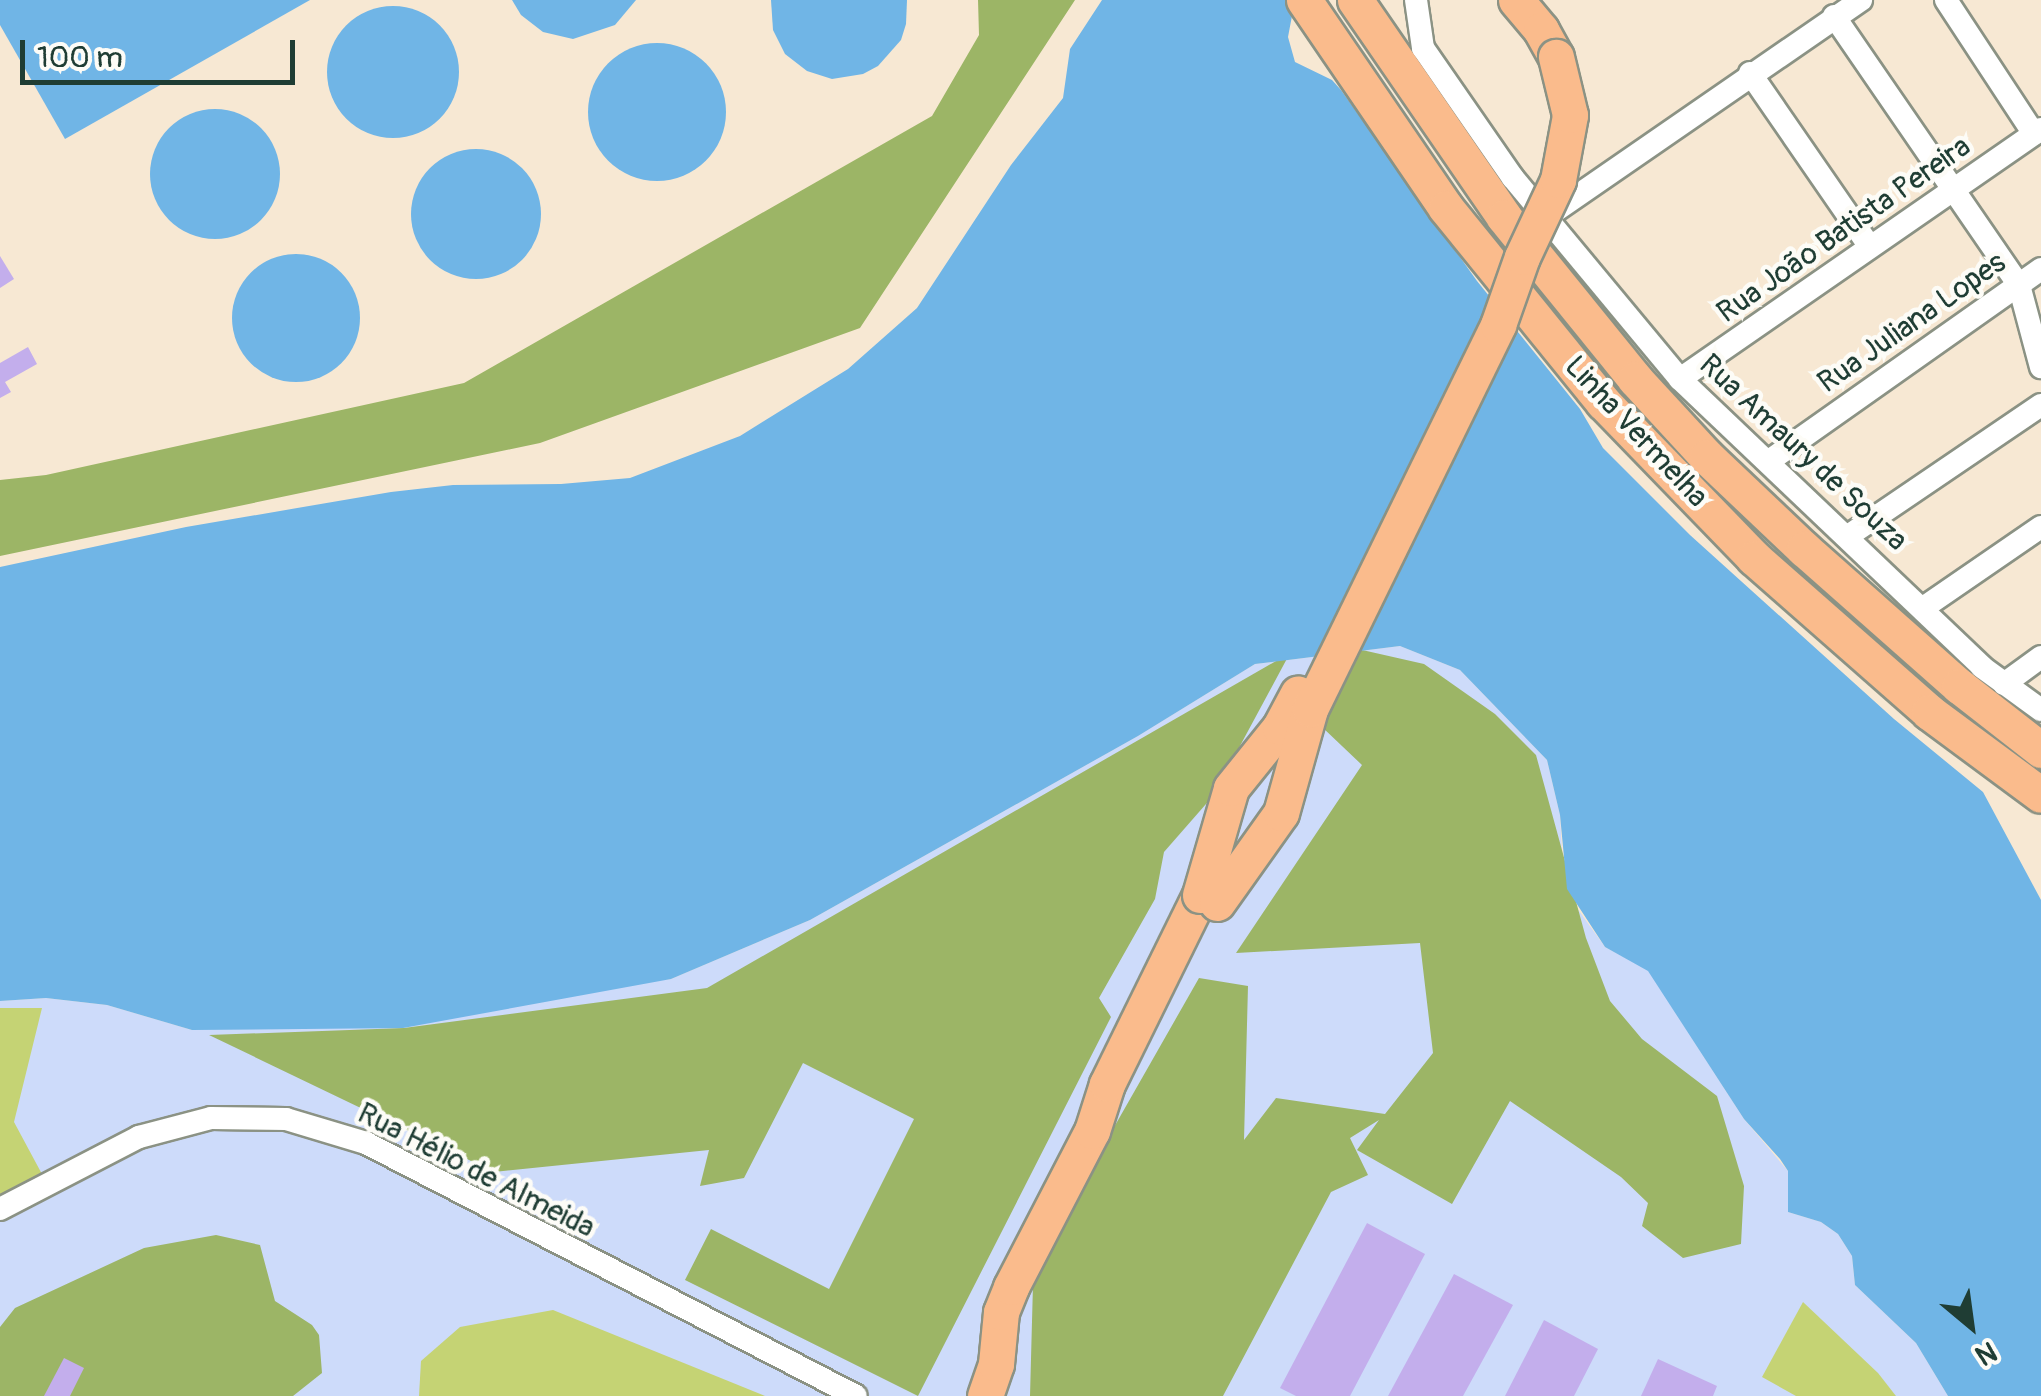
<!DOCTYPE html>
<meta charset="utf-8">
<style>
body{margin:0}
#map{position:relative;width:2041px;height:1396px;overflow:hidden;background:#f7e8d3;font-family:Pangolin,sans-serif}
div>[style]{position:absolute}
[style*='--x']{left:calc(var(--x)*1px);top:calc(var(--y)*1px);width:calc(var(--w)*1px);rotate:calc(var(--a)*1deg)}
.built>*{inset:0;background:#cddbfa}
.green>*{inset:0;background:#c5d374}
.forest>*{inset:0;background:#9cb566}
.water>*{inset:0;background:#70b5e6}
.round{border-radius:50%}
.building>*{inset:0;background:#c3aeec}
.roads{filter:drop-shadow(2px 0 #8b9284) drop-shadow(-2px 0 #8b9284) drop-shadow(0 2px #8b9284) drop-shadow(0 -2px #8b9284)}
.minor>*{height:22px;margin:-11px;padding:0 11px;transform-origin:11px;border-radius:11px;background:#fff}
.highway>*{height:35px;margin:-17.5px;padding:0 17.5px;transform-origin:17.5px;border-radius:17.5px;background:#fabb8c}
.bridges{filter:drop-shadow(2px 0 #8b9284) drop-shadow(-2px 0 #8b9284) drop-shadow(0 2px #8b9284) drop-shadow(0 -2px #8b9284)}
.highway-bridge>*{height:35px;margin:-17.5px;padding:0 17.5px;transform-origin:17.5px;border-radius:17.5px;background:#fabb8c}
span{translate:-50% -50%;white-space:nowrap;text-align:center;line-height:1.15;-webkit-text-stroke:9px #fdfcf7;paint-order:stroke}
.street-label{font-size:30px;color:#1f3d34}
.north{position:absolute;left:1921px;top:1276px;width:100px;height:100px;-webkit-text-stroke:8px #fdfcf7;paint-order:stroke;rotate:151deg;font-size:28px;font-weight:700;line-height:40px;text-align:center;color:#1f3d34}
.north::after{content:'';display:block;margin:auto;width:35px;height:45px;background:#1f3d34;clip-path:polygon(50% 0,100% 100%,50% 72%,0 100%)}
.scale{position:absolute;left:20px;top:40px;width:275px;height:45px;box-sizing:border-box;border:5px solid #1f3d34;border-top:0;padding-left:12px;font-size:30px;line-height:35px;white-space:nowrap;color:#1f3d34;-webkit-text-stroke:8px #fdfcf7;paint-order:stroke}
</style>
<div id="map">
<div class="built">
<i style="clip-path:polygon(1400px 646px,1460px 670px,1547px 760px,1560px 815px,1563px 870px,1577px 908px,1605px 947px,1648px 970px,1744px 1119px,1788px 1171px,1788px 1212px,1821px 1222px,1838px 1234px,1852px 1256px,1855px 1285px,1916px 1343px,1948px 1396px,0 1396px,0 1001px,46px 998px,107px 1005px,192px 1030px,671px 979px,810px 920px,1138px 736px,1255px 664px)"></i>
</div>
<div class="green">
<i style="clip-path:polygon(0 1008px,42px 1008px,14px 1122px,43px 1176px,0 1198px)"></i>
<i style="clip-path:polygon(1803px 1302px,1878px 1373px,1896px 1396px,1796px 1396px,1762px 1377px)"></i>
<i style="clip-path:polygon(553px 1310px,765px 1396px,419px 1396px,421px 1361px,460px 1327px)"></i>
</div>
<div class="forest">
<i style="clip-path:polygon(978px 0,1075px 0,860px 328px,540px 443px,0 556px,0 480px,46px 475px,464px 383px,932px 116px,979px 35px)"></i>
<i style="clip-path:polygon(1349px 647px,1424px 664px,1495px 714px,1536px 755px,1586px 938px,1610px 1001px,1642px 1039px,1717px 1096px,1744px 1186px,1741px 1244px,1683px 1258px,1642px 1226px,1648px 1203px,1621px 1177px,1510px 1101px,1452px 1204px,1357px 1150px,1379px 1120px,1350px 1138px,1368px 1175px,1331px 1192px,1223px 1396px,1030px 1396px,1033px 1284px,1109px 1136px,1199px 978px,1248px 986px,1244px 1140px,1276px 1098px,1385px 1114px,1433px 1053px,1420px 943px,1236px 953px,1362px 765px,1322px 727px)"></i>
<i style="clip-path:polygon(1290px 653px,1213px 796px,1164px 852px,1155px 899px,1099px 998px,1111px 1017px,918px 1396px,685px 1280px,711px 1229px,829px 1289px,914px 1119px,803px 1063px,744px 1178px,700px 1186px,709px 1150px,494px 1172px,209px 1035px,404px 1028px,707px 988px)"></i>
<i style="clip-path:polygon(216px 1235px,260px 1245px,275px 1301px,312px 1325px,319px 1335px,322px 1373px,293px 1396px,0 1396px,0 1327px,15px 1308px,144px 1248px)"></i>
</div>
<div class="water">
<i style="clip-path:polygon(0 0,310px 0,65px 139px,0 25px)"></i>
<i style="clip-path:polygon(512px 0,636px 0,615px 25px,573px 39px,543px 32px,521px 15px)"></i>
<i style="clip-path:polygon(771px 0,907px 0,906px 24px,901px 40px,878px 66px,863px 74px,832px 79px,807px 71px,785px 54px,773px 30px)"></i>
<i style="clip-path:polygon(1102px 0,1295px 0,1288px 37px,1295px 62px,1332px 80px,1341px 90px,1477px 281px,1580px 409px,1603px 448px,1690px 535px,1894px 719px,1983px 792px,2041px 900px,2041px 1396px,1948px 1396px,1916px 1343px,1855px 1285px,1852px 1256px,1838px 1234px,1821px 1222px,1788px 1212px,1788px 1171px,1780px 1159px,1744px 1119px,1648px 971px,1605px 947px,1567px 889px,1560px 815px,1547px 760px,1460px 670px,1400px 646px,1255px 664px,1138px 736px,810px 920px,671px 979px,403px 1028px,192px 1030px,107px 1005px,46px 998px,0 1001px,0 567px,186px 527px,391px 492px,453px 485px,561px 484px,630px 478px,740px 436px,848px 369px,917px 308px,1011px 165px,1063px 98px,1070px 49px)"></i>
<i class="round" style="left:327px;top:6px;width:132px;height:132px"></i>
<i class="round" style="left:588px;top:43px;width:138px;height:138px"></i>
<i class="round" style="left:150px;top:109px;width:130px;height:130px"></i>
<i class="round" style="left:411px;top:149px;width:130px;height:130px"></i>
<i class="round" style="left:232px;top:254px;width:128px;height:128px"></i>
</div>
<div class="building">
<i style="clip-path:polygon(0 256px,14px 279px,0 288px)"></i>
<i style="clip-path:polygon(28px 347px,37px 364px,5px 382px,11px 392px,0 398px,0 363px)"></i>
<i style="clip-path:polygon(1367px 1223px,1425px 1254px,1350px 1396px,1296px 1396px,1280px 1388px)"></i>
<i style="clip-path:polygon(1454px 1274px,1513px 1305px,1463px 1396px,1388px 1396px)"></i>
<i style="clip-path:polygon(1544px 1320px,1598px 1349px,1574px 1396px,1505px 1396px)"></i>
<i style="clip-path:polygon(64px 1358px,84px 1368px,70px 1396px,44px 1396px)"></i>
<i style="clip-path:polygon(1658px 1359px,1717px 1386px,1713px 1396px,1641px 1396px)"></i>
</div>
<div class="roads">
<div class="minor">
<i style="--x:1416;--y:0;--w:49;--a:81.7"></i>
<i style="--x:1423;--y:48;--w:158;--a:55.3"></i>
<i style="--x:1513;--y:178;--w:261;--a:50.3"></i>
<i style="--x:1680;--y:379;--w:417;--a:43.6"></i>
<i style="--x:1982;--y:667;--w:73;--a:36.1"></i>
<i style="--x:1946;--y:0;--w:160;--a:56.7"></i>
<i style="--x:1834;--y:16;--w:326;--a:55.5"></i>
<i style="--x:2019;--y:285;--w:85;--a:75"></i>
<i style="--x:1750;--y:73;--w:211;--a:55.4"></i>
<i style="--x:1545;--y:218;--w:384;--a:-34.6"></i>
<i style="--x:1680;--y:379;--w:439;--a:-34.7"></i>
<i style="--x:1769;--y:461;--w:333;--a:-35.2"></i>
<i style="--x:1848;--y:536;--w:233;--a:-34.2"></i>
<i style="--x:1923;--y:608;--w:143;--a:-34.5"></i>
<i style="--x:2004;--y:684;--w:46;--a:-36.1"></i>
<i style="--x:0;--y:1209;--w:157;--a:-27.4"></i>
<i style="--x:139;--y:1137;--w:74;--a:-14.8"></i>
<i style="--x:211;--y:1118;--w:75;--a:0.8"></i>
<i style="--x:286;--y:1119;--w:84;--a:16.7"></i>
<i style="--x:366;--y:1143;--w:551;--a:27.31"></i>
</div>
<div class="highway">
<i style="--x:1304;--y:0;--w:252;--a:55.7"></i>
<i style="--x:1446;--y:208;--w:250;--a:51"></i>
<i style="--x:1603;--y:402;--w:217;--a:45.9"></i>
<i style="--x:1754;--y:558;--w:233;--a:41.3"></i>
<i style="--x:1929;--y:712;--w:139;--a:36.5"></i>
<i style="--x:1355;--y:0;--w:263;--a:55.5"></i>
<i style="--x:1504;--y:217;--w:208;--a:51"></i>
<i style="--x:1635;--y:379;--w:106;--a:47.3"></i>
<i style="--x:1707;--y:457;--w:134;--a:43.5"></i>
<i style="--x:1804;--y:549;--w:207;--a:41.5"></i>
<i style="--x:1959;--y:686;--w:104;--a:38"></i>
<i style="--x:1516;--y:0;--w:39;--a:50"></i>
<i style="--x:1541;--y:30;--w:31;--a:61"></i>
<i style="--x:985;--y:1396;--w:34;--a:-71"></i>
<i style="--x:996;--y:1364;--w:52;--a:-84.5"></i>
<i style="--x:1001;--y:1312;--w:27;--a:-68"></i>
<i style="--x:1011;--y:1287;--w:176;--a:-62.6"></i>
<i style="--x:1092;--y:1131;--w:49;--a:-72.3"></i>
<i style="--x:1107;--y:1084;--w:211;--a:-63.8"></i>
</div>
</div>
<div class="bridges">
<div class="highway-bridge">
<i style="--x:1200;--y:895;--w:111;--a:-73.8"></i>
<i style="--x:1231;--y:788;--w:78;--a:-51.2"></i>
<i style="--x:1280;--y:727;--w:38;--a:-62"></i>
<i style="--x:1217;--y:903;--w:110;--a:-54.6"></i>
<i style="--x:1281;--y:813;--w:108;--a:-74.4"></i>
<i style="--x:1310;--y:709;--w:428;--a:-63.9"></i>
<i style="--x:1498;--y:325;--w:72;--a:-70.6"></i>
<i style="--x:1522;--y:257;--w:85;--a:-64.9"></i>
<i style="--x:1558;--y:180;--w:66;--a:-79.5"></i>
<i style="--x:1570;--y:115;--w:60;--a:-103.6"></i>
</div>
</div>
<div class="street-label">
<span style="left:1844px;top:230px;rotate:-35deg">Rua João Batista Pereira</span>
<span style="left:1912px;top:323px;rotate:-35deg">Rua Juliana Lopes</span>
<span style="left:1636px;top:432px;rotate:47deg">Linha Vermelha</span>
<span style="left:1803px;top:453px;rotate:43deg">Rua Amaury de Souza</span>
<span style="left:476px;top:1171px;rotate:27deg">Rua Hélio de Almeida</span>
</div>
<div class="north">N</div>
<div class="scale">100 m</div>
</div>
